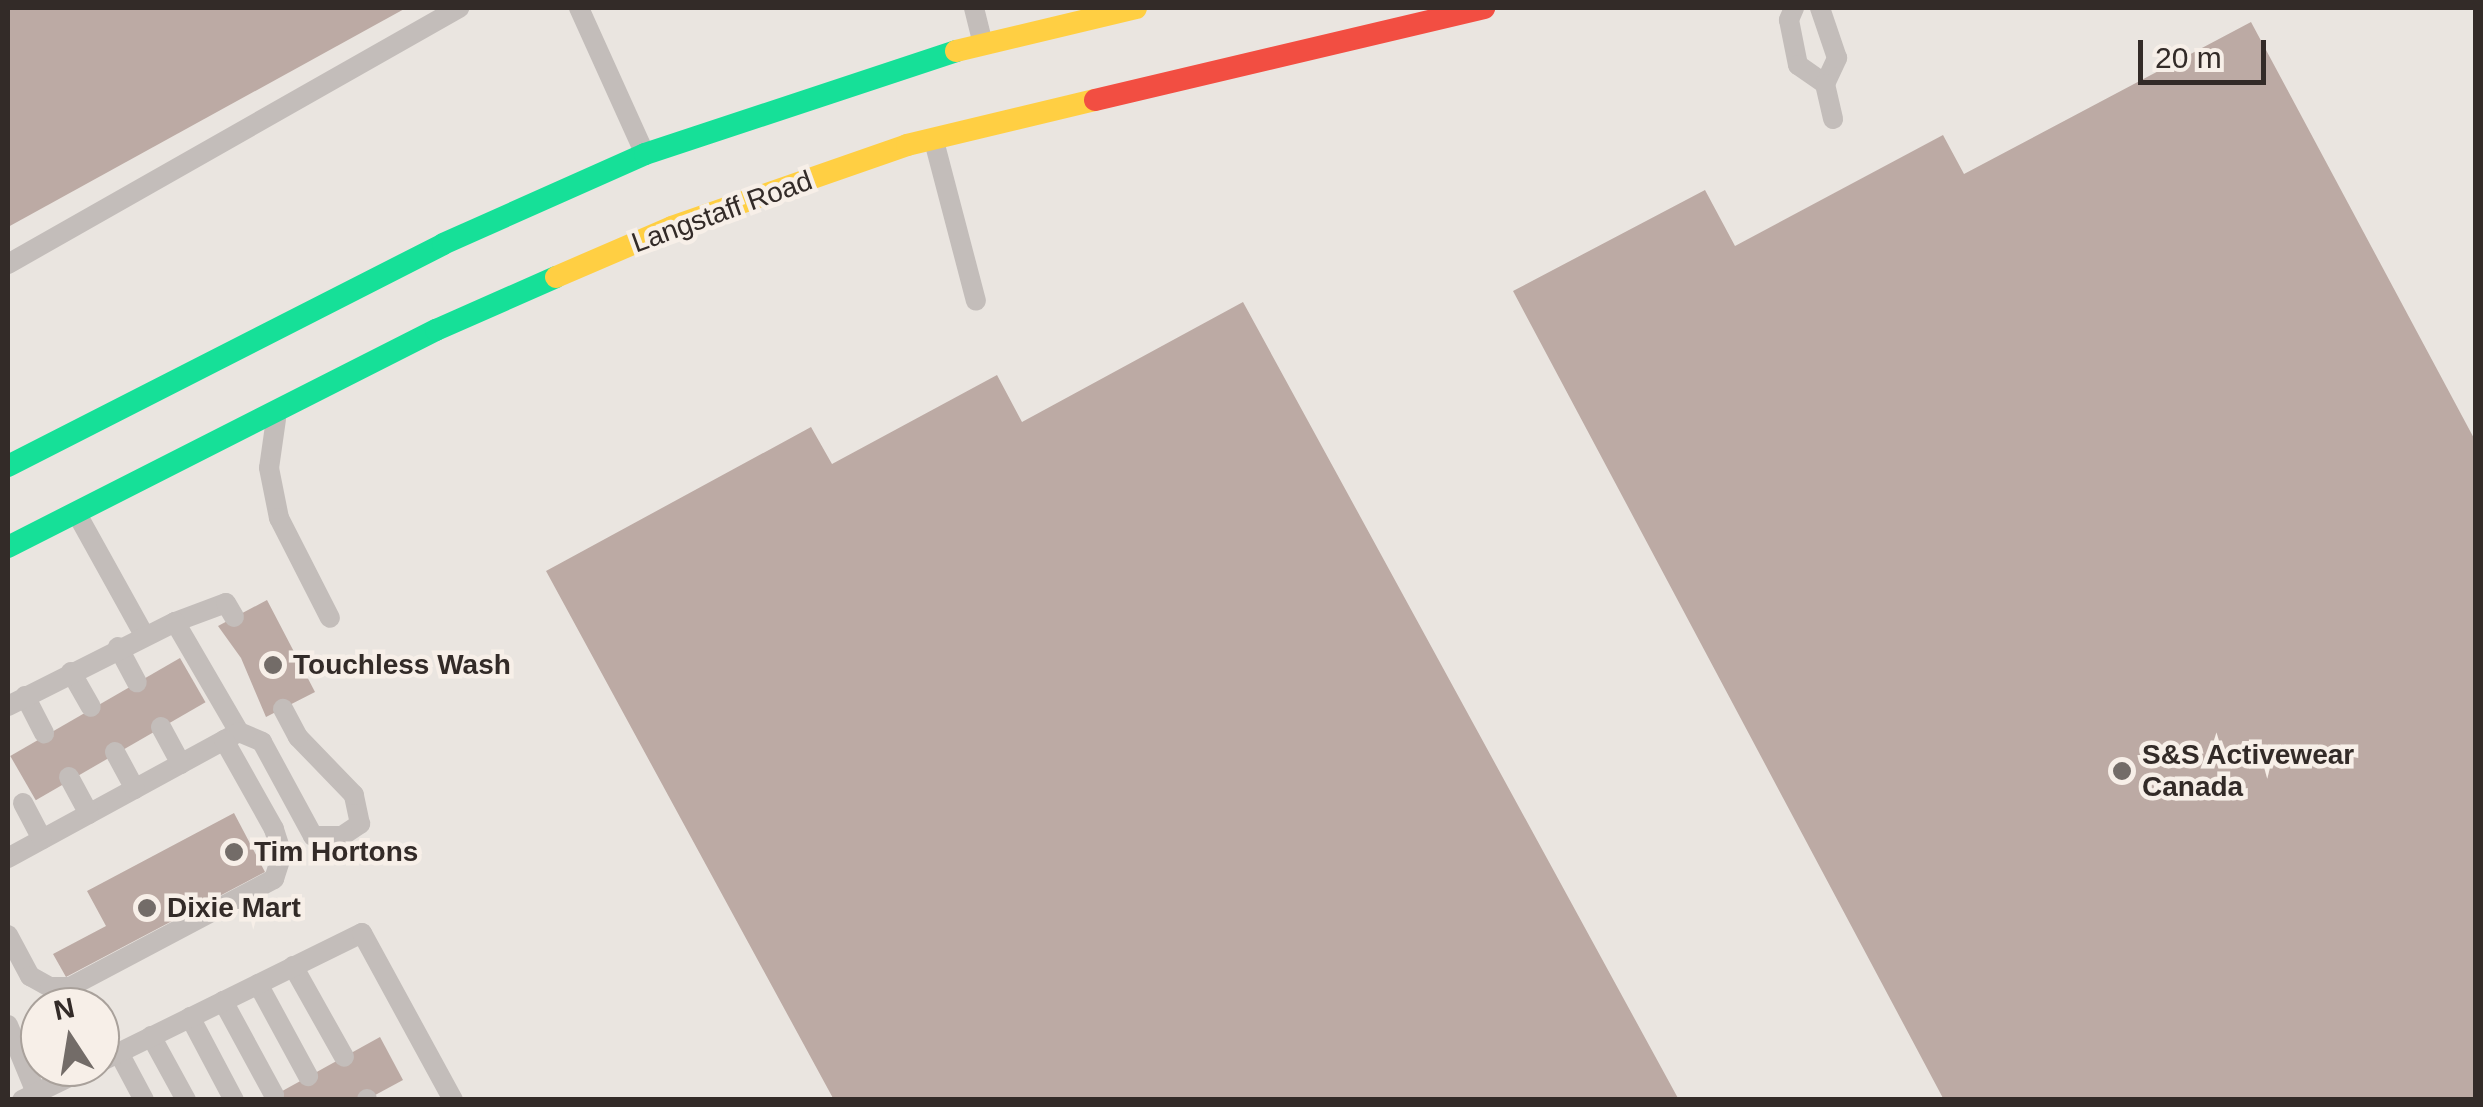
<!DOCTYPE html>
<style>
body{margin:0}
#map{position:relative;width:2483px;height:1107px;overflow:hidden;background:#eae5e0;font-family:Helvetica,sans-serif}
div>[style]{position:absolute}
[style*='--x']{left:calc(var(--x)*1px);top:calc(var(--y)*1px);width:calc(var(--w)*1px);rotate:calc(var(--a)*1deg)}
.building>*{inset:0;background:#bcaaa4;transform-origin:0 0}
.lane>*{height:20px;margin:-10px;padding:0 10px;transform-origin:10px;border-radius:10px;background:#c3bdba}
.fast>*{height:22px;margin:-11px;padding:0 11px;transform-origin:11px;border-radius:11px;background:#16e098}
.slow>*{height:22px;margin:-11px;padding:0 11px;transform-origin:11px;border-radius:11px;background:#ffcf43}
.jam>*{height:22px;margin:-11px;padding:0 11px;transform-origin:11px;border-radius:11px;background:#f24e42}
.dots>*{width:28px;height:28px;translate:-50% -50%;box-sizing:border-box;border:5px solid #f7efe8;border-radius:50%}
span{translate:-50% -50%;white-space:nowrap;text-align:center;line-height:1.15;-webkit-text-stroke:9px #f7efe8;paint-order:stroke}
.street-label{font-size:28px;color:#332b28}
.poi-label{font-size:28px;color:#332b28;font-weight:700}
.left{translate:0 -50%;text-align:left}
.frame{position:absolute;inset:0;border:10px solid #332b28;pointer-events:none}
.north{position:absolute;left:20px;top:987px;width:100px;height:100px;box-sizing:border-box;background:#f7efe8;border:2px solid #a9a19b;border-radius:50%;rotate:348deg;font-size:28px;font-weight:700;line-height:40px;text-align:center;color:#332b28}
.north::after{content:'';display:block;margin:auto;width:35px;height:45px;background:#736c68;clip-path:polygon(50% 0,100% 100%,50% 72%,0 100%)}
.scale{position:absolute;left:2138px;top:40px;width:128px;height:45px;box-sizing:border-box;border:5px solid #332b28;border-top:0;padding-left:12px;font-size:30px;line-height:35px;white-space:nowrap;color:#332b28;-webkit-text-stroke:8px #f7efe8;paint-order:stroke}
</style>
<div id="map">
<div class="building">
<i style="clip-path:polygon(8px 8px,406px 8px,8px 227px)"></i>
<i style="clip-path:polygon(2251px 22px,2476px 442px,2476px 1100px,1944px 1100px,1513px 291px,1705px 190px,1735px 246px,1943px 135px,1964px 174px)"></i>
<i style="clip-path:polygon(1243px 302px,1679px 1100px,834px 1100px,546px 571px,811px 427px,832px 464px,997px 375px,1022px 422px)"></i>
<i style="clip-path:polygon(267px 600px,315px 692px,266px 717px,241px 658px,218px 626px)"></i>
<i style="left:180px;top:658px;width:51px;height:196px;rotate:60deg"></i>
<i style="clip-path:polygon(234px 813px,265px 872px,66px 977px,53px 954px,106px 926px,87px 891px)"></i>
<i style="clip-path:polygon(380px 1037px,403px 1080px,366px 1100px,266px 1100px)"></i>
</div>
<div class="lane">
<i style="--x:579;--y:8;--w:158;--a:65.7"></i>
<i style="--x:974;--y:8;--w:33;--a:76"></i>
<i style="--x:1794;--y:8;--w:13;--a:113"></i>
<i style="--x:1789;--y:20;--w:46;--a:78.7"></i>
<i style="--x:1798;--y:65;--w:33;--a:35"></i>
<i style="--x:1825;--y:84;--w:29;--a:-65"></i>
<i style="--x:1837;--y:58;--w:53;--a:-108.8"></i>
<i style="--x:1825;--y:84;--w:36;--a:77"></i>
<i style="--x:934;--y:141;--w:165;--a:75.3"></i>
<i style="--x:8;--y:264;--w:519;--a:-29.58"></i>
<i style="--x:276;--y:419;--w:49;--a:98.1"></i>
<i style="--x:269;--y:468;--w:51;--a:78.7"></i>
<i style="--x:279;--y:518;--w:112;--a:63"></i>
<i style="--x:77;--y:514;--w:136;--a:61"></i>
<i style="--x:175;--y:622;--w:54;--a:-20.4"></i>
<i style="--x:226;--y:603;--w:16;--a:60"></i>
<i style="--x:118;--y:647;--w:40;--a:62"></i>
<i style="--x:71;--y:672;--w:40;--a:60.3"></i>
<i style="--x:25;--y:696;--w:42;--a:62.8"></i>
<i style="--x:8;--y:706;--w:187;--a:-26.7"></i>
<i style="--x:175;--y:622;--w:127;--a:59.8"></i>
<i style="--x:239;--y:732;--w:263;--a:151.4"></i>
<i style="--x:161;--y:727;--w:42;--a:61.6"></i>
<i style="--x:239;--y:732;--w:25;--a:23"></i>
<i style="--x:262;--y:742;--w:107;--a:61.5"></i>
<i style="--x:313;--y:836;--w:29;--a:0"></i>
<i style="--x:342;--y:836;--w:22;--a:-34"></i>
<i style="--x:360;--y:824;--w:30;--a:-102"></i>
<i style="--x:354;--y:795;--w:81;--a:-134"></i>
<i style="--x:298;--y:737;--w:32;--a:-118"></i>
<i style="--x:115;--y:752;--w:42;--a:61.6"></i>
<i style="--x:69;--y:777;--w:42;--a:61.6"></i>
<i style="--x:23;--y:803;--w:41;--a:62.2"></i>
<i style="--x:8;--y:935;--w:47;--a:61.8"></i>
<i style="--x:30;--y:976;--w:23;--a:29"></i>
<i style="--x:50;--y:987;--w:20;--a:0"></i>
<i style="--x:70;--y:987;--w:231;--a:-27.9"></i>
<i style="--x:274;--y:879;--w:26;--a:-72"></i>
<i style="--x:282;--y:854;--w:26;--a:-108"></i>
<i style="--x:274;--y:829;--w:102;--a:-119.3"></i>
<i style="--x:293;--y:966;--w:104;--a:60.7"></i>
<i style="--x:258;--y:984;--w:105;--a:61.5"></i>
<i style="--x:223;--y:1001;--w:107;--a:61.5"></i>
<i style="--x:190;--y:1017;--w:94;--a:62.1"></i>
<i style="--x:8;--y:1025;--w:81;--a:67.5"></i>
<i style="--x:151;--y:1036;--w:73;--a:61.3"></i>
<i style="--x:119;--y:1053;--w:53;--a:62"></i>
<i style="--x:100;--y:1062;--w:292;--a:-26.2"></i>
<i style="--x:362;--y:933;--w:190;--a:61.4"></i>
<i style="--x:367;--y:1099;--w:1;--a:90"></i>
<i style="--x:22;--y:1100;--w:76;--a:-25.9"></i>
</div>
<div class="fast">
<i style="--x:8;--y:466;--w:488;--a:-27"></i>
<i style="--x:443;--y:244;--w:221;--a:-24"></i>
<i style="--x:645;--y:154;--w:328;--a:-18.3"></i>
<i style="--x:8;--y:547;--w:480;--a:-26.9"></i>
<i style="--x:436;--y:330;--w:131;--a:-23.8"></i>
</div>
<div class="slow">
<i style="--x:956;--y:51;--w:185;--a:-13.4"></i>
<i style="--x:556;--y:277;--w:126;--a:-23.3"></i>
<i style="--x:672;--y:227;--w:249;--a:-19.2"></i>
<i style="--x:907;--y:145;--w:193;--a:-13.5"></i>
</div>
<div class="jam">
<i style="--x:1095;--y:100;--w:400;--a:-13.3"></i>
</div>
<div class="dots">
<i style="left:273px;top:665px;background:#736c68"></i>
<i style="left:2122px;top:771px;background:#736c68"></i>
<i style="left:234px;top:852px;background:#736c68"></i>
<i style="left:147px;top:908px;background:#736c68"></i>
</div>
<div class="street-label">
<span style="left:722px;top:212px;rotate:-20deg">Langstaff Road</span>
</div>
<div class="poi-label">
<span class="left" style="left:293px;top:665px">Touchless Wash</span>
<span class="left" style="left:2142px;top:771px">S&amp;S Activewear<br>Canada</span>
<span class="left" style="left:254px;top:852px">Tim Hortons</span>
<span class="left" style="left:167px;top:908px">Dixie Mart</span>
</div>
<div class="frame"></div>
<div class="north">N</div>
<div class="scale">20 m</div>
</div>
